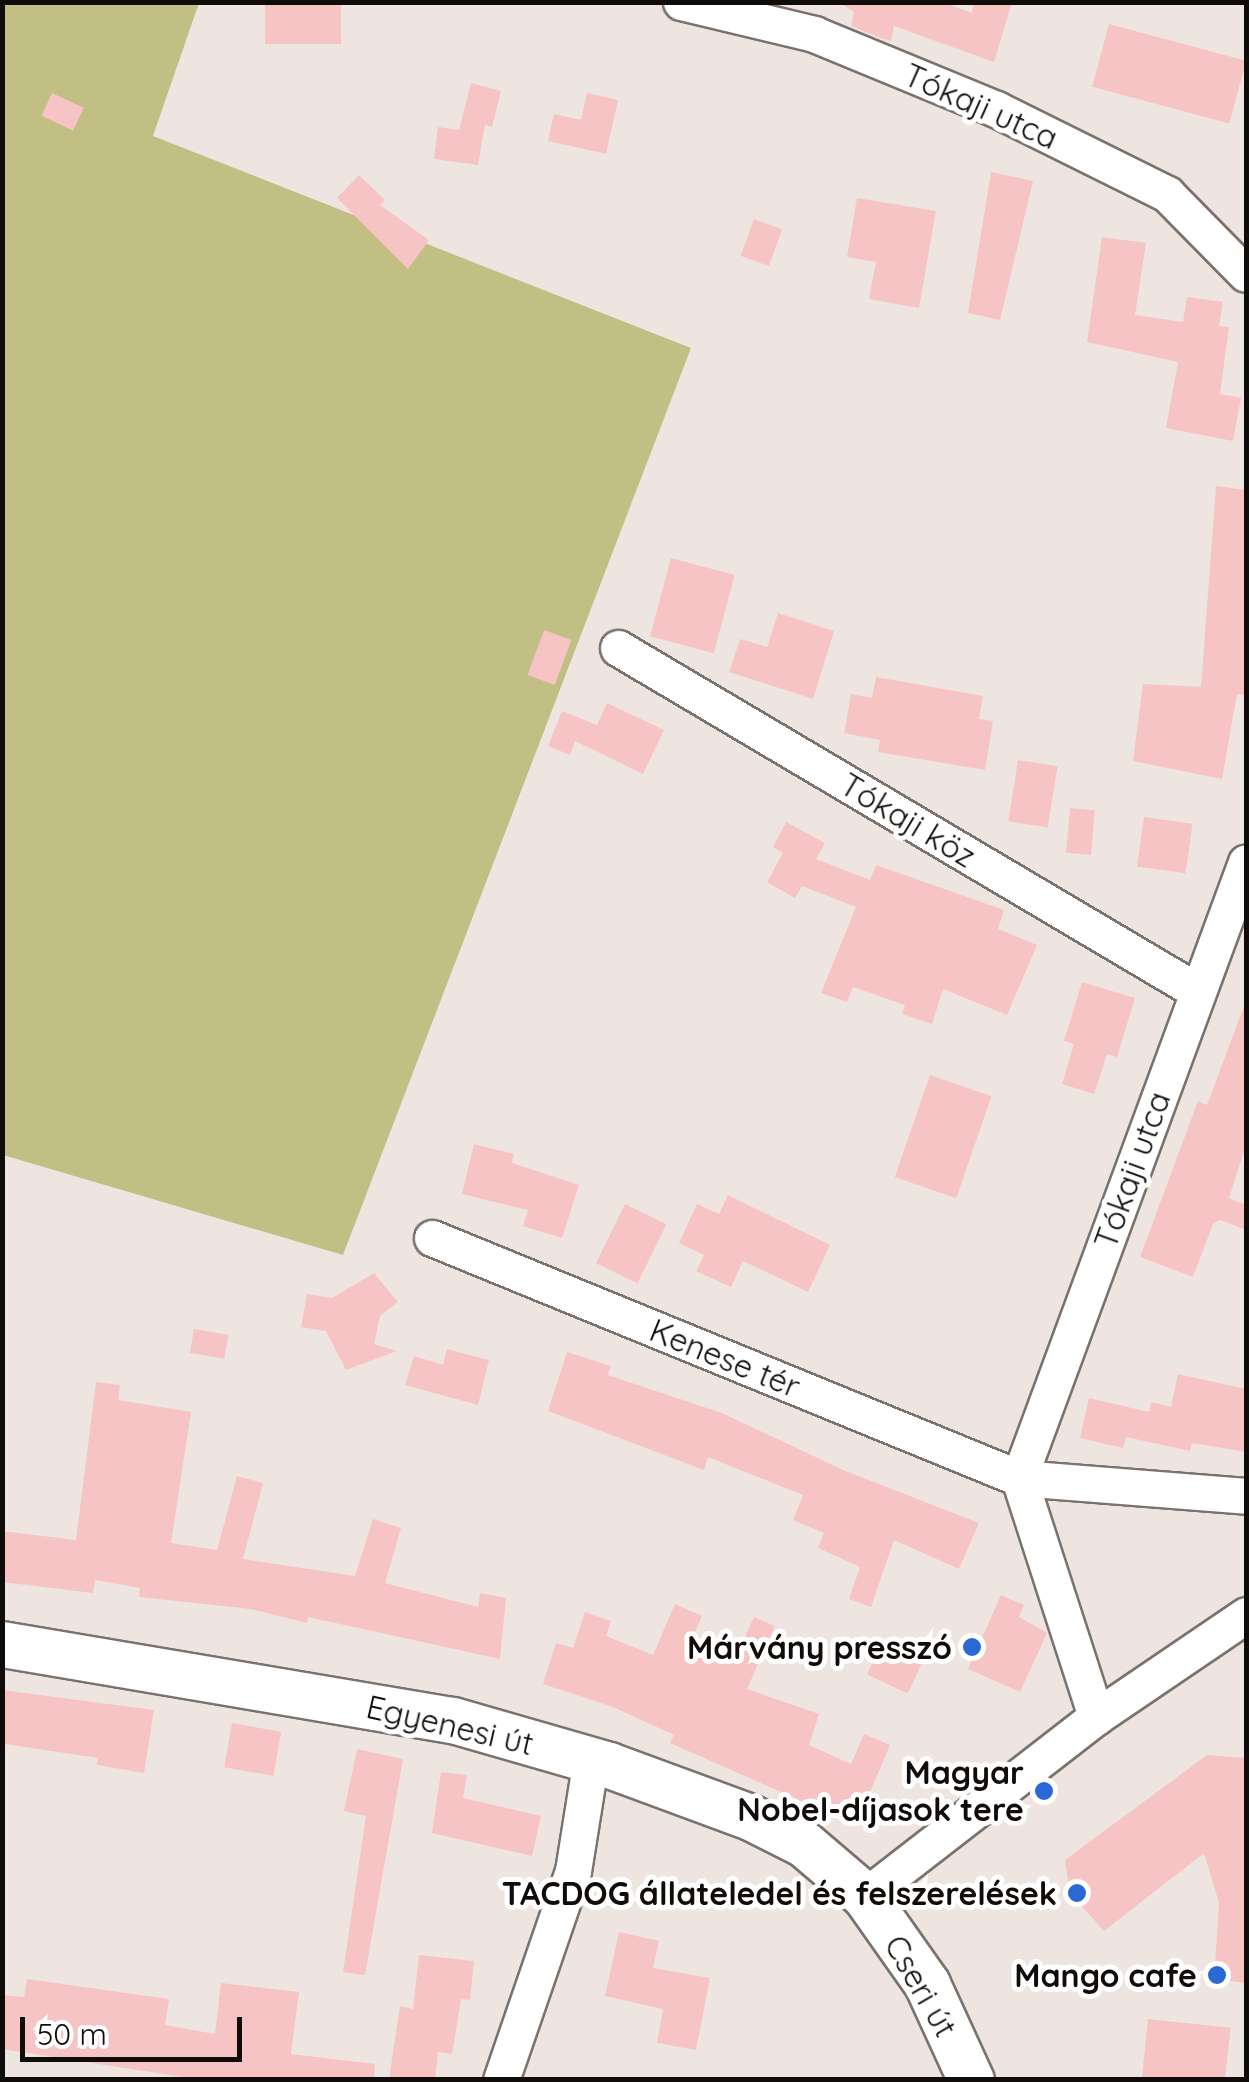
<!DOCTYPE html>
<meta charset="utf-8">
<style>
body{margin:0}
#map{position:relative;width:1249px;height:2082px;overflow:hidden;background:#efe5e0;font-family:Quicksand,sans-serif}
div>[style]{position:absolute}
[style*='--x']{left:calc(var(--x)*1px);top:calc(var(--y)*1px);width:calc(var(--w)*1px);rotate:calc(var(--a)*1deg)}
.green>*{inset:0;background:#c2bf84}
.building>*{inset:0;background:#f6c4c5;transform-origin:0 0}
.roads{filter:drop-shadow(2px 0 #7a726d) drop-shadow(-2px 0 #7a726d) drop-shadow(0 2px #7a726d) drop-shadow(0 -2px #7a726d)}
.minor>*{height:35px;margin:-17.5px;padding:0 17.5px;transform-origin:17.5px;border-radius:17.5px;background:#fff}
.tertiary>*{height:45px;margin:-22.5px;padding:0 22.5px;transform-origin:22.5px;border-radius:22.5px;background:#fff}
.dots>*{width:28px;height:28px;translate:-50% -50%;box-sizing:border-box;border:5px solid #fff;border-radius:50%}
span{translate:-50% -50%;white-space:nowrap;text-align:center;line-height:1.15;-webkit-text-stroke:10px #fff;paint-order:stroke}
.street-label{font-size:32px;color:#0f0c0a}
.poi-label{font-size:32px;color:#0f0c0a;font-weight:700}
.right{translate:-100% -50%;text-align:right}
.frame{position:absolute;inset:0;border:5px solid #0f0c0a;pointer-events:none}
.scale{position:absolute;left:20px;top:2017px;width:222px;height:45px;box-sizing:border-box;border:5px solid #0f0c0a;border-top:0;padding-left:12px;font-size:30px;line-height:35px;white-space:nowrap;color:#0f0c0a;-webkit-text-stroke:8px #fff;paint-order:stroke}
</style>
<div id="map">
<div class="green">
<i style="clip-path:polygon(2px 3px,199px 3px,153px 136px,691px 348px,343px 1255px,3px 1155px)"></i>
</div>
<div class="building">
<i style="left:265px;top:2px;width:76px;height:42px"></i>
<i style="clip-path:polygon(838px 2px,942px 2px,972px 13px,973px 2px,1012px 2px,994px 62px,894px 26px,891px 41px,881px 38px,851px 26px,854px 12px)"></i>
<i style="left:1109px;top:24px;width:142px;height:65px;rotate:15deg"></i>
<i style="clip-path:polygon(471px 83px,501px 91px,492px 127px,485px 125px,478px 165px,434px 159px,438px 127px,459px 130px)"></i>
<i style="left:52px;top:93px;width:35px;height:25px;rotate:25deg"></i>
<i style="clip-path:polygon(587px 93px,618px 100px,606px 154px,548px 141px,554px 114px,581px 120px)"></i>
<i style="clip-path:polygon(991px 172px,1033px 181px,1000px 320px,968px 313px)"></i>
<i style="clip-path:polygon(359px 175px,385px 200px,380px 205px,429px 240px,408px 269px,337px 198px)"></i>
<i style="clip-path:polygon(857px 198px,936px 211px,919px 308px,869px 299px,876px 262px,847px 257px)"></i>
<i style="left:754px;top:219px;width:30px;height:39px;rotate:20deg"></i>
<i style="clip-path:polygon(1102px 237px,1146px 243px,1135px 315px,1183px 322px,1187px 297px,1223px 302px,1219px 326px,1229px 327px,1220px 394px,1241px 398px,1233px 441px,1166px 428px,1178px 362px,1087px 342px)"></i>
<i style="clip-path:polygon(1216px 486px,1246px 490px,1246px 695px,1237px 694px,1222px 779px,1133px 761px,1143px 684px,1201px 687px)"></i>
<i style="left:671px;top:558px;width:66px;height:81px;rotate:15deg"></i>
<i style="clip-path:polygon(778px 613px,834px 631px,813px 699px,729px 672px,740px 639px,767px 647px)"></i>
<i style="left:544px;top:630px;width:29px;height:48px;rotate:20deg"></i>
<i style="clip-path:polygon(876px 677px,983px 696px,979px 719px,993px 721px,985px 770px,878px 752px,880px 740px,844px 733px,851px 694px,872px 698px)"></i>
<i style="clip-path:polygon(607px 703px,664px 730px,643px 774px,575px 741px,570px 755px,548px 746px,562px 711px,597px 725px)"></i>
<i style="left:1018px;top:760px;width:40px;height:62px;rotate:9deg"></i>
<i style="left:1070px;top:808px;width:25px;height:45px;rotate:5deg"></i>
<i style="left:1144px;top:817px;width:49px;height:50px;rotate:8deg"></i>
<i style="clip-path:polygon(786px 822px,825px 843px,816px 859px,870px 880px,876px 865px,1004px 910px,998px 929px,1037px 945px,1007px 1015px,943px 989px,932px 1024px,902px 1014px,905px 1005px,853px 987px,847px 1002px,821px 993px,856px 907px,802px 886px,795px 898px,767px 882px,783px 853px,773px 847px)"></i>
<i style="clip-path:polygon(1082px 982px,1135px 998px,1117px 1057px,1107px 1054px,1094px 1094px,1062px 1084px,1074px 1044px,1064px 1041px)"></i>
<i style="clip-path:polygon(1244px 1006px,1246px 1145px,1229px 1198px,1246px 1205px,1246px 1230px,1220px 1220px,1213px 1224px,1193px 1277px,1140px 1257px,1198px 1101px,1207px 1105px)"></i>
<i style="left:930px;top:1075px;width:65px;height:108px;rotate:19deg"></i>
<i style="clip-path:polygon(474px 1144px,514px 1154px,512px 1163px,579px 1185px,562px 1238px,523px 1226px,528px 1210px,462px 1194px)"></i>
<i style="clip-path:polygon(728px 1195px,830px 1245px,808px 1292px,743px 1261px,731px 1287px,696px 1271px,704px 1255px,679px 1243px,697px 1204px,719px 1214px)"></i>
<i style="left:625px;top:1204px;width:46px;height:66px;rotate:26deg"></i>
<i style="clip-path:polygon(374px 1273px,398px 1302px,380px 1316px,374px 1344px,397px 1351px,346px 1370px,326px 1331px,301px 1327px,307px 1294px,332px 1298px)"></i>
<i style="left:194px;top:1329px;width:35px;height:24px;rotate:10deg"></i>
<i style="clip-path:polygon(447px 1349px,489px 1360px,478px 1405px,405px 1385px,414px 1356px,443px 1365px)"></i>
<i style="clip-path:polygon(567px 1352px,611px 1366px,608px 1375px,722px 1413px,843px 1470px,979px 1523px,959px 1569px,894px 1540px,871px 1607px,849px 1599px,860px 1567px,818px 1548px,824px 1533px,793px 1520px,803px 1495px,708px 1457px,704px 1470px,548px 1411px)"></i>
<i style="clip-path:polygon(1178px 1374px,1246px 1389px,1246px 1452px,1192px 1443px,1190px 1451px,1126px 1437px,1123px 1448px,1080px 1438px,1089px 1398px,1149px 1412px,1151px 1402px,1171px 1407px)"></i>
<i style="clip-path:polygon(96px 1382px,120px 1385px,118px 1400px,191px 1412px,171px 1543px,217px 1550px,237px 1476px,263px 1483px,243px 1559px,355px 1576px,373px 1519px,401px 1528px,385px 1583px,478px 1607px,480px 1593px,506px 1598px,500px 1659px,308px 1617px,307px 1623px,251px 1609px,139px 1597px,140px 1588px,95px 1580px,93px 1593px,2px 1582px,2px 1531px,76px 1540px)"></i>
<i style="clip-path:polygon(1001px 1595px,1024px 1605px,1019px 1617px,1047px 1633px,1020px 1692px,968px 1669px)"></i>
<i style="clip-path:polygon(675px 1604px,702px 1616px,694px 1634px,738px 1652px,754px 1617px,775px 1626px,747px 1689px,819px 1714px,809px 1745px,851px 1764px,864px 1734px,890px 1745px,856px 1825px,670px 1743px,674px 1735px,613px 1707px,543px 1684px,556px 1643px,573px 1648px,585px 1612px,611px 1621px,606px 1636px,653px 1655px)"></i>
<i style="left:883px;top:1640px;width:45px;height:38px;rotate:25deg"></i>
<i style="clip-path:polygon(2px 1690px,154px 1710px,144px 1773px,97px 1765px,98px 1758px,5px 1744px)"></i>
<i style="left:232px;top:1723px;width:50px;height:45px;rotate:10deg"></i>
<i style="clip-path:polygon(357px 1749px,403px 1759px,365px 1975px,343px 1972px,366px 1816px,344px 1811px)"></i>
<i style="clip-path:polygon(1207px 1755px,1246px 1758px,1246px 1983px,1214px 1979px,1219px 1903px,1204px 1853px,1104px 1931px,1070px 1893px,1065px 1860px)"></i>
<i style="clip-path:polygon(441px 1772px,467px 1775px,463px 1798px,541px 1816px,532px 1856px,432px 1833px)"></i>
<i style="clip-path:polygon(619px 1932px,659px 1941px,653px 1968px,710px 1978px,696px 2050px,657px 2043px,663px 2009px,605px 1996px)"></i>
<i style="clip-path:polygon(419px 1955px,474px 1961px,470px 2000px,461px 1999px,452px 2054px,438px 2052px,435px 2080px,389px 2080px,400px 2006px,413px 2009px)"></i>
<i style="clip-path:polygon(27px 1979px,169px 1999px,165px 2025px,215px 2034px,221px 1983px,299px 1992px,291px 2054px,375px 2064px,374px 2080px,202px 2080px,2px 2049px,2px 1995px,24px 1997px)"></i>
<i style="left:1148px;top:2019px;width:83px;height:59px;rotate:6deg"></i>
</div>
<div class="roads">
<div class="minor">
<i style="--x:681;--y:2;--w:137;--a:13.5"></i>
<i style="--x:814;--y:34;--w:197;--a:22.4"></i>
<i style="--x:996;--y:109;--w:191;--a:26.4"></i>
<i style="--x:1167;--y:194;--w:112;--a:45.4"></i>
<i style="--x:618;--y:648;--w:673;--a:30.64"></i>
<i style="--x:432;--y:1238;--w:634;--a:22.24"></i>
<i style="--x:1019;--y:1478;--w:228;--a:4.5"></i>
<i style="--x:1019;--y:1478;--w:656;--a:-69.77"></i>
<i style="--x:1019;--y:1478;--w:251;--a:72.1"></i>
<i style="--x:865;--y:1896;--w:292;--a:-37.8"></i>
<i style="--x:1096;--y:1717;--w:181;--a:-34.2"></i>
<i style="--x:501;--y:2080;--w:221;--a:-71"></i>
<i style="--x:573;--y:1871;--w:113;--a:-80.9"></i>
</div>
<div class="tertiary">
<i style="--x:2;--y:1644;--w:457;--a:9.6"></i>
<i style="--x:453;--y:1720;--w:162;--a:16.1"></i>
<i style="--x:609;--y:1765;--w:150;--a:20.2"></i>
<i style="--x:750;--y:1817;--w:60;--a:26.6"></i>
<i style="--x:804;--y:1844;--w:80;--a:40.4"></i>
<i style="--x:865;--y:1896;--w:108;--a:54.8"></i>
<i style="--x:927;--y:1984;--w:106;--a:65.4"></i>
</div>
</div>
<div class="dots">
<i style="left:972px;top:1647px;background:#2a68d5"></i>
<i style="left:1044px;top:1791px;background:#2a68d5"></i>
<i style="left:1077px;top:1893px;background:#2a68d5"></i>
<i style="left:1217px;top:1975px;background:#2a68d5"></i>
</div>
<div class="street-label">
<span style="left:981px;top:106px;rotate:24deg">Tókaji utca</span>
<span style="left:908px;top:820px;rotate:31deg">Tókaji köz</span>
<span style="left:1132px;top:1170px;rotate:-70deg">Tókaji utca</span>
<span style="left:725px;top:1358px;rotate:22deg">Kenese tér</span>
<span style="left:450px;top:1725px;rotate:13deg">Egyenesi út</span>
<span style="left:921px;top:1986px;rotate:60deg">Cseri út</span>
</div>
<div class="poi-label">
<span class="right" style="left:952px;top:1647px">Márvány presszó</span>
<span class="right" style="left:1024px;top:1791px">Magyar<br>Nobel-díjasok tere</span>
<span class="right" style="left:1057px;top:1893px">TACDOG állateledel és felszerelések</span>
<span class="right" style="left:1197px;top:1975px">Mango cafe</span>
</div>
<div class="frame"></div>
<div class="scale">50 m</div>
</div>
